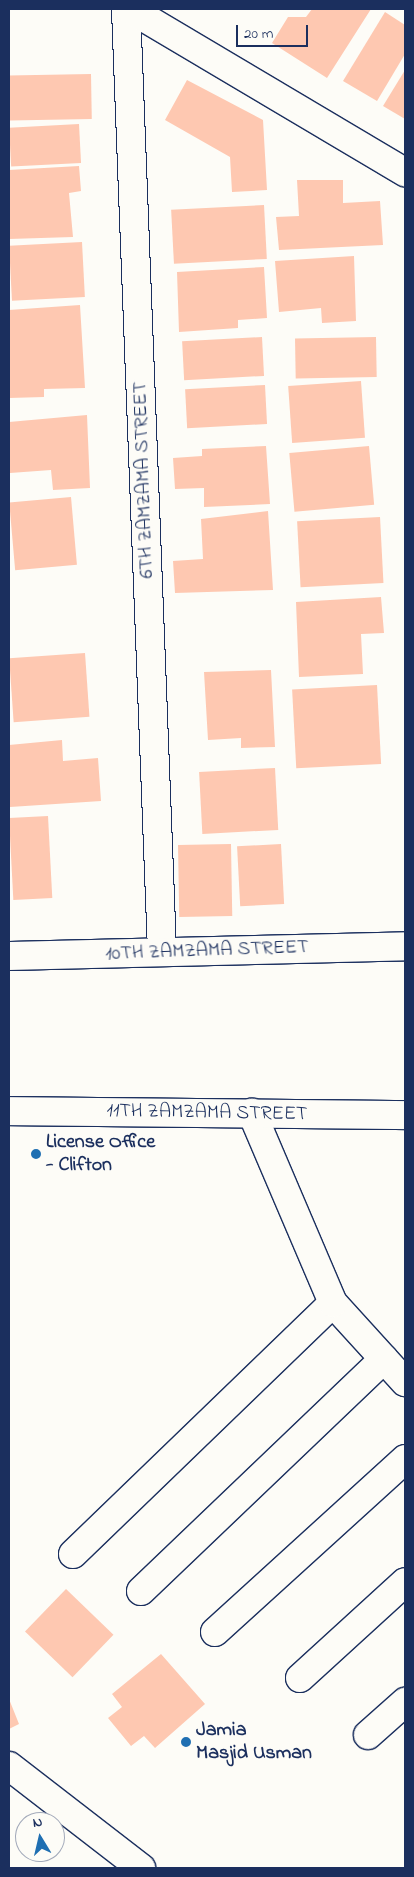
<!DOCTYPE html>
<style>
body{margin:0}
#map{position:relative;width:414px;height:1877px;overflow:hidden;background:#fdfcf7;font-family:"Indie Flower",sans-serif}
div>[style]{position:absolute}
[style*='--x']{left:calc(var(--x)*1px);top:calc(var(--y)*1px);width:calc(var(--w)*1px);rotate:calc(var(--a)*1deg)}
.building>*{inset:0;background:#fec8b1;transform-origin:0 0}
.roads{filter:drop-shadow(1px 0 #1b2f5e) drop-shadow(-1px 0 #1b2f5e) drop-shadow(0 1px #1b2f5e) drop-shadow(0 -1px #1b2f5e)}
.minor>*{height:28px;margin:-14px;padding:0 14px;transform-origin:14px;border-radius:14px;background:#fdfcf7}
.tertiary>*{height:28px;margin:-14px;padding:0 14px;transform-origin:14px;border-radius:14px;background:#fdfcf7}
.dots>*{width:14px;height:14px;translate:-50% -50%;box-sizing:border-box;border:2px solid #fdfcf7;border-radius:50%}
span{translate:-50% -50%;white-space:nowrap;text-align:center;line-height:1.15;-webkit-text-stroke:4px #fdfcf7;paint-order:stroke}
.street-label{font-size:20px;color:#1b2f5e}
.poi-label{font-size:20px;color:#1b2f5e;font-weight:700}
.left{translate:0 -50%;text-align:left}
.frame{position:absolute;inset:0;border:10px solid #1b2f5e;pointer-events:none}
.north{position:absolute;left:15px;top:1812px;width:50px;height:50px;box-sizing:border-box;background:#fdfcf7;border:1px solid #a3aaba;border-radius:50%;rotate:351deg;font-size:14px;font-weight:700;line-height:20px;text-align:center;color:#1b2f5e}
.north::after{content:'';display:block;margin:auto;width:18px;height:22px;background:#1f6fb2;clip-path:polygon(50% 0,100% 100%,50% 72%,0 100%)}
.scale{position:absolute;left:236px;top:25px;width:72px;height:22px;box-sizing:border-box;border:2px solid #1b2f5e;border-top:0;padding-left:6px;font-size:15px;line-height:18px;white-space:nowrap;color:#1b2f5e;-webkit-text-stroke:4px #fdfcf7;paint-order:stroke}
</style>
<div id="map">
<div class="building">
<i style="clip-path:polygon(312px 9px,371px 9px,327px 78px,272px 43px,288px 17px,306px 17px)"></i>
<i style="clip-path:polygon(385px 12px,405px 25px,405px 54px,377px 101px,343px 81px)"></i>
<i style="clip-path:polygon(405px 70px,405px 119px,383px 106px)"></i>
<i style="left:91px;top:74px;width:45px;height:82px;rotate:89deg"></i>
<i style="clip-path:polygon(187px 80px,263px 120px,267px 190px,232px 192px,230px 157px,165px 120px)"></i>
<i style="left:79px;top:124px;width:39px;height:70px;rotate:87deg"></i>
<i style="clip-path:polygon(79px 166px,81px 191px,69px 193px,73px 237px,9px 239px,9px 170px)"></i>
<i style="clip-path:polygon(297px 180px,343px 180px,343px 203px,380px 201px,383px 245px,279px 250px,276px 217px,299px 216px)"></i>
<i style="left:264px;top:205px;width:54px;height:93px;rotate:87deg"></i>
<i style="left:82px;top:242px;width:55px;height:73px;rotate:87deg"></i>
<i style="clip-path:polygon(354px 256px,356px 321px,322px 323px,321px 308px,279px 312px,275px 261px)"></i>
<i style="clip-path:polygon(264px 267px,267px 318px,238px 320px,238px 328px,179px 332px,177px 272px)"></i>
<i style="clip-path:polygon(80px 305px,85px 388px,44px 389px,44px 397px,9px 398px,9px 310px)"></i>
<i style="left:262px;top:337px;width:39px;height:80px;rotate:87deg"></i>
<i style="left:376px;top:337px;width:40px;height:81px;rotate:89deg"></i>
<i style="left:361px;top:381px;width:57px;height:73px;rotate:86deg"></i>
<i style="left:265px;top:385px;width:39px;height:80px;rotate:87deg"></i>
<i style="clip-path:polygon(87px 415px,90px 488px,53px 490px,51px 470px,10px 473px,9px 422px)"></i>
<i style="clip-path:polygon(266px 446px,270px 504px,204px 507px,204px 488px,175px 489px,173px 458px,202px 456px,202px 449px)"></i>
<i style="left:369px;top:446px;width:59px;height:80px;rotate:85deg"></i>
<i style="left:71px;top:497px;width:68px;height:62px;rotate:85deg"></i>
<i style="clip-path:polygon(268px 511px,273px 590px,175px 593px,173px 561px,203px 559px,201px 519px)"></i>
<i style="left:380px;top:517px;width:66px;height:83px;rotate:87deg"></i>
<i style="clip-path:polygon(381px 597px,384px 633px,361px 634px,363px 674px,299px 677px,296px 602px)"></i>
<i style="left:85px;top:653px;width:64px;height:76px;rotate:86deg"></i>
<i style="clip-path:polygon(271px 670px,275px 747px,241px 748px,241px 738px,208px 740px,204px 672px)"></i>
<i style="left:377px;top:685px;width:79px;height:85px;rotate:87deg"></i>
<i style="clip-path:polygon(62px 740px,63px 761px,98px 758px,101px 801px,10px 807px,9px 745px)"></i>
<i style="left:275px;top:768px;width:62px;height:76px;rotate:87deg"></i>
<i style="left:48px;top:816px;width:82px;height:39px;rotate:87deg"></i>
<i style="left:231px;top:844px;width:72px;height:53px;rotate:89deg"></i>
<i style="left:281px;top:844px;width:60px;height:44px;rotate:87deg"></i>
<i style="left:66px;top:1589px;width:66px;height:59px;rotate:44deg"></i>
<i style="clip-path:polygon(161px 1654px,205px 1704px,155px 1748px,144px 1736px,131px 1746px,108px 1718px,122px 1707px,112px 1694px)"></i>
<i style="clip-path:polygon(9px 1699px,19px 1724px,9px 1729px)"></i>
</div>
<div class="roads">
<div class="minor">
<i style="--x:126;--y:9;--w:944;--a:87.81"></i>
<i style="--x:130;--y:9;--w:320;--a:30.7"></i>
<i style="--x:9;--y:956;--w:396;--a:-1.4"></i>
<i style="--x:333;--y:1303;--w:107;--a:47.7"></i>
<i style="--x:73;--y:1554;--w:361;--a:-44"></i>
<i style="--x:333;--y:1303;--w:207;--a:-113.1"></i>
<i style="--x:141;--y:1591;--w:336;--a:-43.7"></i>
<i style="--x:215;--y:1632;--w:257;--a:-42.3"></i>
<i style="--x:300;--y:1678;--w:142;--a:-42.4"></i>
<i style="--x:368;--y:1735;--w:50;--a:-41.7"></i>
<i style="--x:9;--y:1766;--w:167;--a:37.7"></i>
</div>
<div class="tertiary">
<i style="--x:9;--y:1111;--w:396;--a:0.6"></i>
</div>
</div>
<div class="dots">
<i style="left:36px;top:1154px;background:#1f6fb2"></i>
<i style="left:186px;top:1742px;background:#1f6fb2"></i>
</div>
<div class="street-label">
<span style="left:144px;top:480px;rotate:-92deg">6TH ZAMZAMA STREET</span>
<span style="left:207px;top:951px;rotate:-2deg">10TH ZAMZAMA STREET</span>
<span style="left:207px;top:1113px;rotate:1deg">11TH ZAMZAMA STREET</span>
</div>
<div class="poi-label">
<span class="left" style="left:46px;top:1154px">License Office<br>- Clifton</span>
<span class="left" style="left:196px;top:1742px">Jamia<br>Masjid Usman</span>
</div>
<div class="frame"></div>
<div class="north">N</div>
<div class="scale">20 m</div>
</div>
